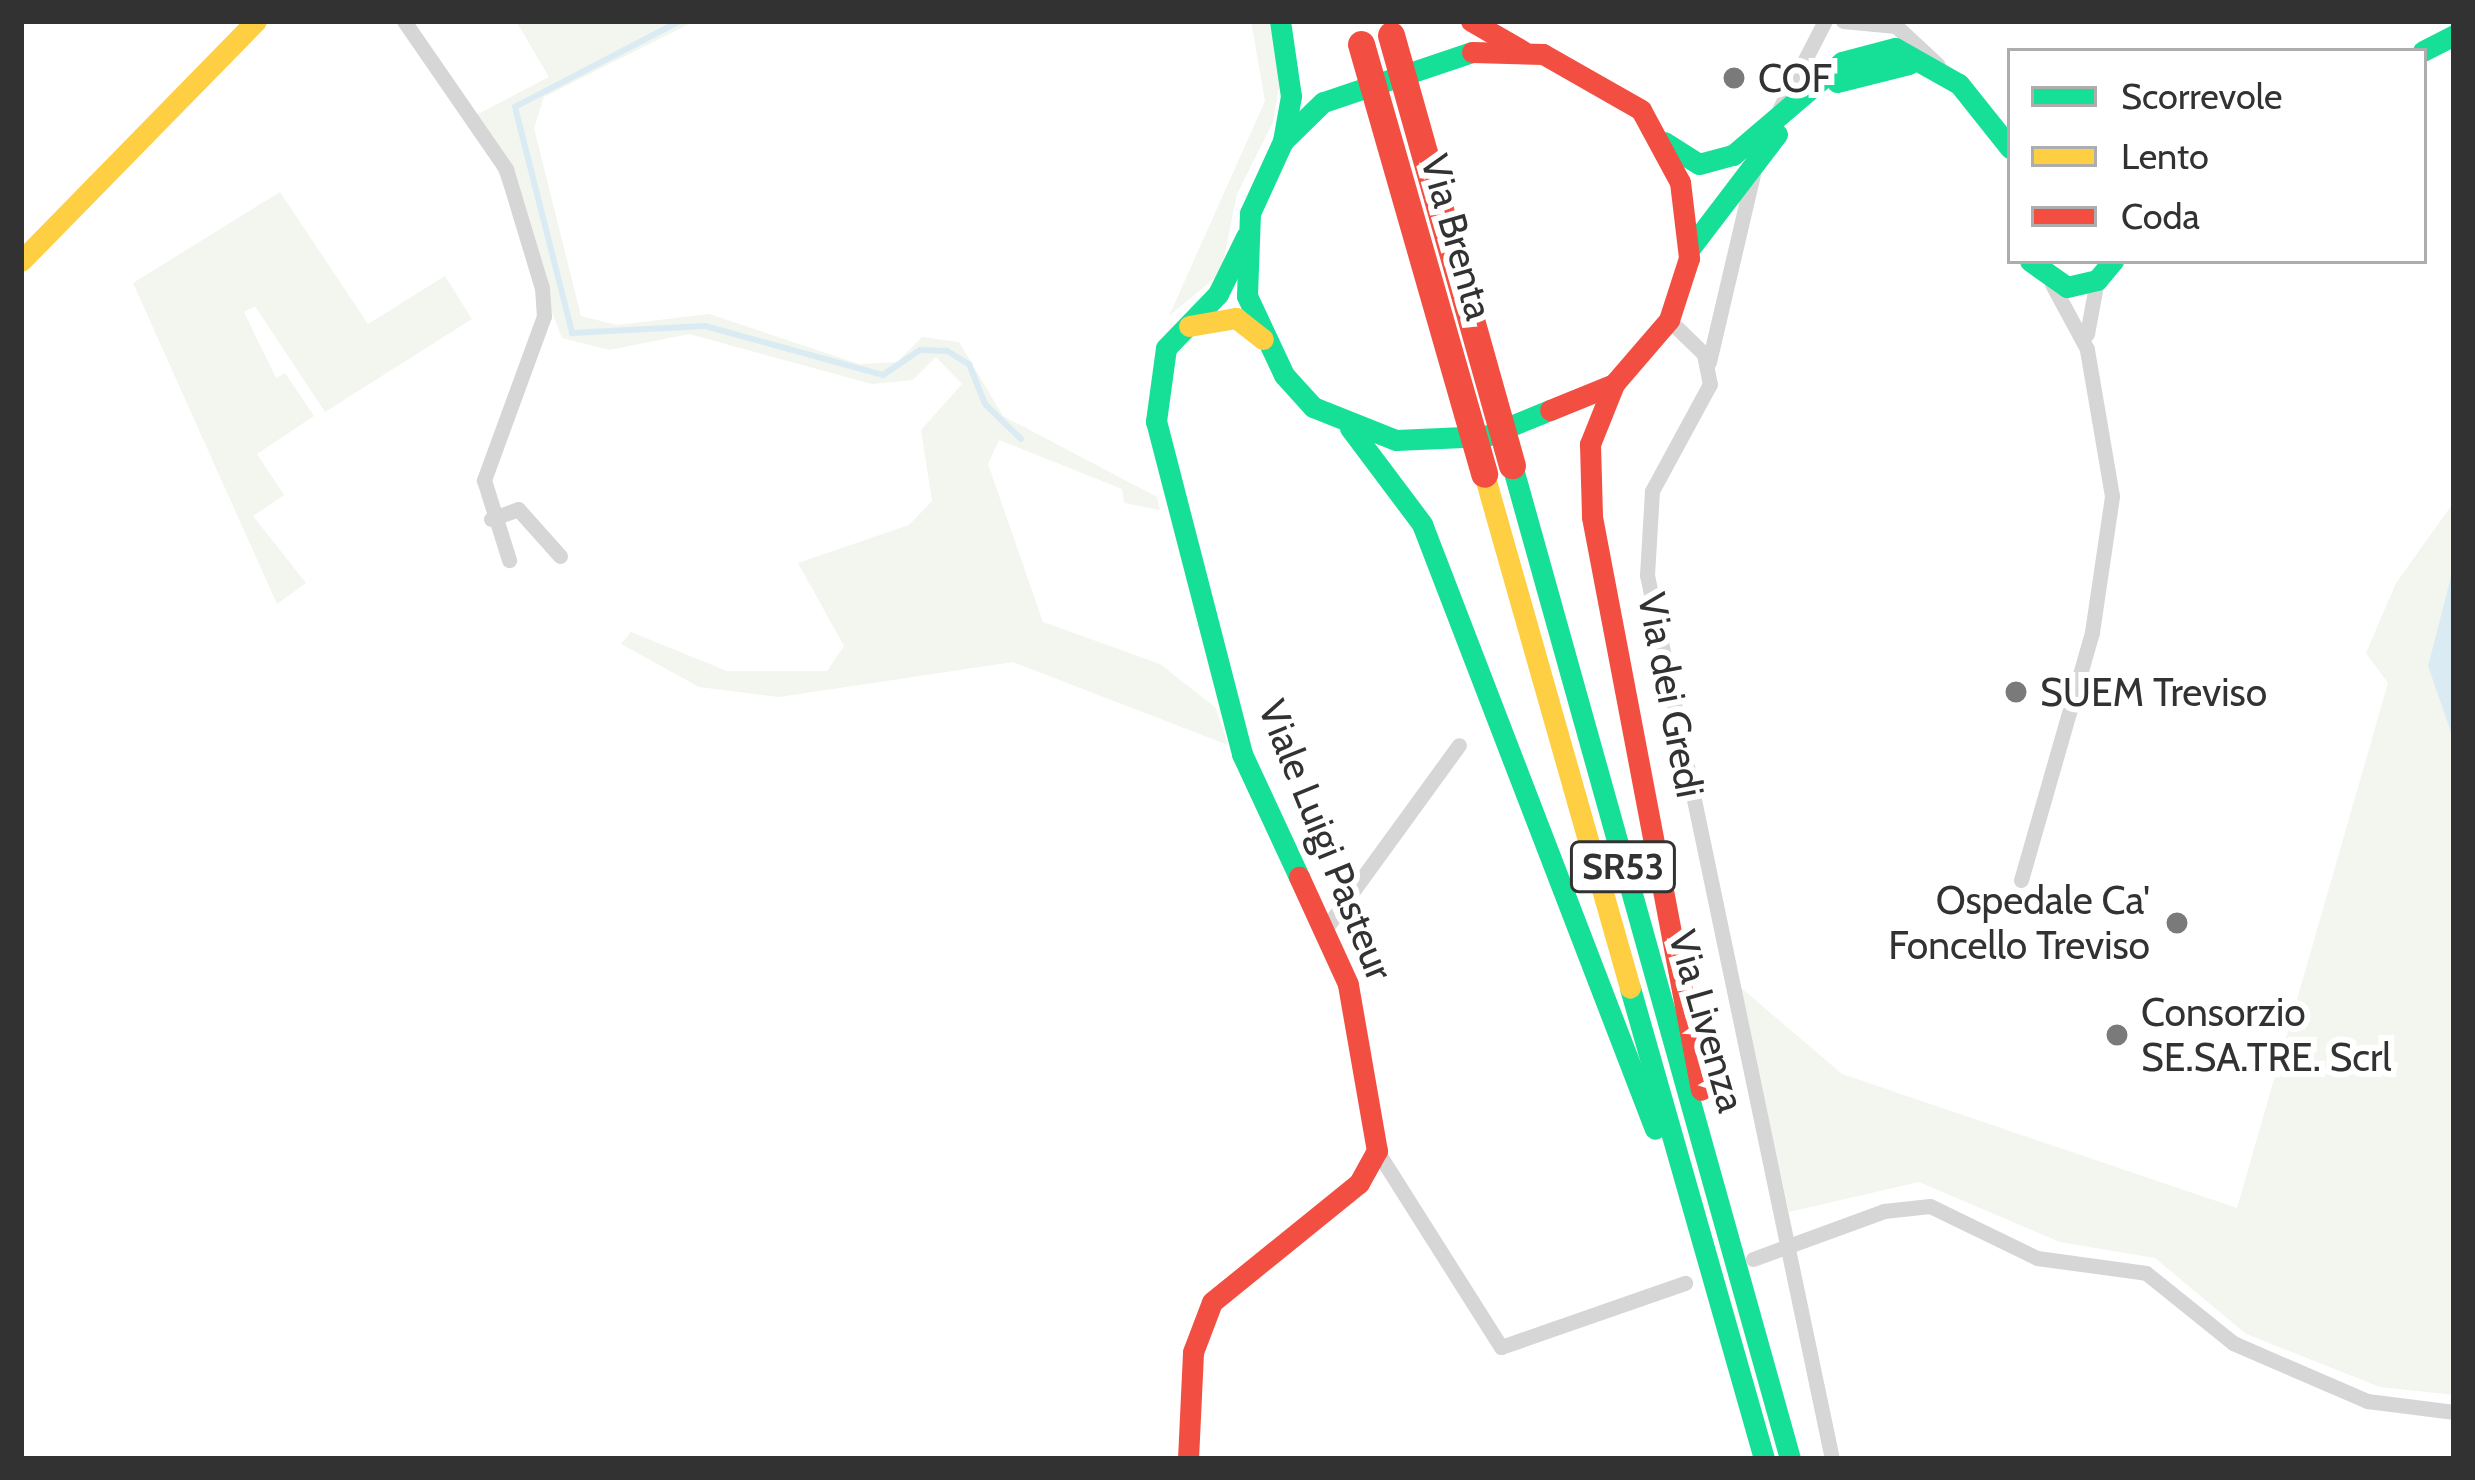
<!DOCTYPE html>
<style>
body{margin:0}
#map{position:relative;width:2475px;height:1480px;overflow:hidden;background:#fff;font-family:Cabin,sans-serif}
div>[style]{position:absolute}
[style*='--x']{left:calc(var(--x)*1px);top:calc(var(--y)*1px);width:calc(var(--w)*1px);rotate:calc(var(--a)*1deg)}
.green>*{inset:0;background:#f2f6ee}
.water>*{inset:0;background:#dbebf4}
.stream>*{height:6px;margin:-3px;padding:0 3px;transform-origin:3px;border-radius:3px;background:#dbebf4}
.street>*{height:15px;margin:-7.5px;padding:0 7.5px;transform-origin:7.5px;border-radius:7.5px;background:#d6d6d6}
.fast>*{height:21px;margin:-10.5px;padding:0 10.5px;transform-origin:10.5px;border-radius:10.5px;background:#16e098}
.slow>*{height:21px;margin:-10.5px;padding:0 10.5px;transform-origin:10.5px;border-radius:10.5px;background:#ffcf43}
.jam>*{height:21px;margin:-10.5px;padding:0 10.5px;transform-origin:10.5px;border-radius:10.5px;background:#f24e42}
.jam-bridge>*{height:27px;margin:-13.5px;padding:0 13.5px;transform-origin:13.5px;border-radius:13.5px;background:#f24e42}
.dots>*{width:33px;height:33px;translate:-50% -50%;box-sizing:border-box;border:6px solid #fff;border-radius:50%}
span{translate:-50% -50%;white-space:nowrap;text-align:center;line-height:1.15;-webkit-text-stroke:12px #fff;paint-order:stroke}
.shield-label span{padding:3px 9px;background:#fff;border:3px solid;border-radius:9px;-webkit-text-stroke-width:0}
.shield-label{font-size:36px;color:#323232;font-weight:700}
.poi-label{font-size:39px;color:#323232}
.left{translate:0 -50%;text-align:left}
.right{translate:-100% -50%;text-align:right}
.street-label{font-size:39px;color:#323232}
.frame{position:absolute;inset:0;border:24px solid #323232;pointer-events:none}
.legend{position:absolute;left:2007px;top:48px;width:420px;height:216px;box-sizing:border-box;background:#fff;border:3px solid #adadad;margin:0;padding:15px 21px;list-style:none;font-size:36px;color:#323232}
.legend li{display:flex;align-items:center;gap:24px;height:60px}
.legend b{width:60px;border:3px solid #adadad}
</style>
<div id="map">
<div class="green">
<i style="clip-path:polygon(516px 21px,695px 21px,544px 97px,534px 128px,581px 316px,617px 325px,709px 314px,859px 364px,897px 362px,922px 337px,959px 342px,1003px 416px,1157px 497px,1160px 510px,1124px 503px,1122px 489px,999px 440px,988px 464px,1043px 622px,1160px 664px,1216px 708px,1228px 745px,1013px 662px,779px 697px,699px 687px,621px 644px,631px 632px,727px 671px,827px 671px,844px 646px,798px 563px,909px 525px,932px 501px,921px 430px,962px 384px,936px 357px,913px 380px,872px 384px,689px 334px,610px 350px,562px 338px,476px 115px,549px 77px)"></i>
<i style="clip-path:polygon(1251px 21px,1269px 21px,1282px 69px,1273px 122px,1237px 194px,1221px 273px,1169px 316px,1265px 101px)"></i>
<i style="clip-path:polygon(280px 192px,368px 324px,445px 276px,472px 319px,325px 412px,255px 306px,244px 312px,276px 378px,285px 373px,314px 416px,257px 454px,284px 495px,253px 516px,306px 583px,277px 604px,133px 283px)"></i>
<i style="clip-path:polygon(2454px 502px,2454px 1395px,2380px 1387px,2246px 1334px,2155px 1258px,2060px 1242px,1919px 1182px,1789px 1212px,1739px 986px,1842px 1074px,2237px 1208px,2388px 683px,2366px 653px,2396px 583px)"></i>
</div>
<div class="water">
<i style="clip-path:polygon(2454px 565px,2454px 741px,2428px 666px)"></i>
</div>
<div class="stream">
<i style="--x:680;--y:21;--w:186;--a:152.5"></i>
<i style="--x:515;--y:107;--w:233;--a:75.8"></i>
<i style="--x:572;--y:333;--w:133;--a:-3"></i>
<i style="--x:705;--y:326;--w:185;--a:15.4"></i>
<i style="--x:883;--y:375;--w:45;--a:-34"></i>
<i style="--x:920;--y:350;--w:27;--a:2"></i>
<i style="--x:947;--y:351;--w:26;--a:31"></i>
<i style="--x:969;--y:364;--w:43;--a:68.2"></i>
<i style="--x:985;--y:404;--w:50;--a:44.2"></i>
</div>
<div class="street">
<i style="--x:404;--y:21;--w:180;--a:55.4"></i>
<i style="--x:506;--y:169;--w:124;--a:73.2"></i>
<i style="--x:542;--y:288;--w:28;--a:86"></i>
<i style="--x:544;--y:316;--w:175;--a:110.1"></i>
<i style="--x:484;--y:480;--w:84;--a:72.6"></i>
<i style="--x:1843;--y:21;--w:53;--a:5.4"></i>
<i style="--x:1896;--y:26;--w:57;--a:42.9"></i>
<i style="--x:1780;--y:108;--w:98;--a:-62.7"></i>
<i style="--x:1669;--y:320;--w:49;--a:44.2"></i>
<i style="--x:1704;--y:354;--w:31;--a:79"></i>
<i style="--x:1710;--y:384;--w:122;--a:118.5"></i>
<i style="--x:1652;--y:491;--w:84;--a:93.4"></i>
<i style="--x:1647;--y:575;--w:903;--a:78.18"></i>
<i style="--x:2087;--y:334;--w:55;--a:-79.5"></i>
<i style="--x:1709;--y:362;--w:192;--a:-76.8"></i>
<i style="--x:491;--y:519;--w:29;--a:-20"></i>
<i style="--x:518;--y:509;--w:63;--a:48.2"></i>
<i style="--x:2021;--y:880;--w:258;--a:-74"></i>
<i style="--x:2092;--y:632;--w:137;--a:-81.6"></i>
<i style="--x:2112;--y:496;--w:149;--a:-99.7"></i>
<i style="--x:2087;--y:349;--w:74;--a:-118.3"></i>
<i style="--x:1326;--y:928;--w:226;--a:-54"></i>
<i style="--x:1377;--y:1151;--w:232;--a:57.7"></i>
<i style="--x:1501;--y:1347;--w:195;--a:-19.2"></i>
<i style="--x:1753;--y:1259;--w:140;--a:-20.1"></i>
<i style="--x:1884;--y:1211;--w:46;--a:-6.2"></i>
<i style="--x:1930;--y:1206;--w:119;--a:25.9"></i>
<i style="--x:2037;--y:1258;--w:110;--a:7.8"></i>
<i style="--x:2146;--y:1273;--w:112;--a:38.8"></i>
<i style="--x:2233;--y:1343;--w:146;--a:23.4"></i>
<i style="--x:2367;--y:1401;--w:88;--a:7.2"></i>
</div>
<div class="fast">
<i style="--x:1280;--y:21;--w:76;--a:81.7"></i>
<i style="--x:1291;--y:96;--w:46;--a:100.1"></i>
<i style="--x:2423;--y:51;--w:35;--a:-27"></i>
<i style="--x:1472;--y:52;--w:157;--a:161.4"></i>
<i style="--x:1323;--y:102;--w:56;--a:135.7"></i>
<i style="--x:1283;--y:141;--w:79;--a:114.6"></i>
<i style="--x:1250;--y:213;--w:83;--a:92.1"></i>
<i style="--x:1247;--y:296;--w:87;--a:64.9"></i>
<i style="--x:1284;--y:375;--w:43;--a:47.8"></i>
<i style="--x:1313;--y:407;--w:89;--a:21.7"></i>
<i style="--x:1396;--y:440;--w:90;--a:-2.5"></i>
<i style="--x:1486;--y:436;--w:69;--a:-22.1"></i>
<i style="--x:1837;--y:82;--w:74;--a:-14"></i>
<i style="--x:1664;--y:142;--w:41;--a:32.2"></i>
<i style="--x:1699;--y:164;--w:35;--a:-15"></i>
<i style="--x:1733;--y:155;--w:143;--a:-40.5"></i>
<i style="--x:1842;--y:62;--w:55;--a:-14.8"></i>
<i style="--x:1895;--y:48;--w:73;--a:29.4"></i>
<i style="--x:1959;--y:84;--w:82;--a:51.4"></i>
<i style="--x:1246;--y:237;--w:64;--a:116.2"></i>
<i style="--x:1218;--y:294;--w:75;--a:133.9"></i>
<i style="--x:1166;--y:348;--w:74;--a:97.8"></i>
<i style="--x:1156;--y:421;--w:344;--a:75.5"></i>
<i style="--x:1242;--y:754;--w:136;--a:65.1"></i>
<i style="--x:1691;--y:247;--w:142;--a:-52.7"></i>
<i style="--x:2030;--y:261;--w:45;--a:35.1"></i>
<i style="--x:2067;--y:287;--w:31;--a:-13"></i>
<i style="--x:2097;--y:280;--w:25;--a:-50"></i>
<i style="--x:1350;--y:428;--w:120;--a:53.1"></i>
<i style="--x:1422;--y:524;--w:648;--a:68.94"></i>
<i style="--x:1512;--y:465;--w:1032;--a:74.37"></i>
<i style="--x:1630;--y:988;--w:490;--a:74.1"></i>
</div>
<div class="slow">
<i style="--x:21;--y:261;--w:336;--a:-45.6"></i>
<i style="--x:1189;--y:326;--w:48;--a:-9.7"></i>
<i style="--x:1236;--y:318;--w:34;--a:38"></i>
<i style="--x:1484;--y:474;--w:534;--a:74.14"></i>
</div>
<div class="jam">
<i style="--x:1471;--y:21;--w:60;--a:30"></i>
<i style="--x:1472;--y:52;--w:71;--a:1.6"></i>
<i style="--x:1543;--y:54;--w:113;--a:29.7"></i>
<i style="--x:1641;--y:110;--w:82;--a:61.6"></i>
<i style="--x:1680;--y:182;--w:77;--a:83.2"></i>
<i style="--x:1689;--y:258;--w:65;--a:107.9"></i>
<i style="--x:1669;--y:320;--w:84;--a:130.7"></i>
<i style="--x:1614;--y:384;--w:69;--a:157.9"></i>
<i style="--x:1614;--y:384;--w:65;--a:111.8"></i>
<i style="--x:1590;--y:444;--w:73;--a:88.4"></i>
<i style="--x:1592;--y:517;--w:583;--a:79.23"></i>
<i style="--x:1188;--y:1459;--w:107;--a:-87.3"></i>
<i style="--x:1193;--y:1352;--w:53;--a:-69.2"></i>
<i style="--x:1212;--y:1302;--w:189;--a:-39"></i>
<i style="--x:1359;--y:1183;--w:37;--a:-61"></i>
<i style="--x:1377;--y:1151;--w:169;--a:-99.9"></i>
<i style="--x:1348;--y:984;--w:118;--a:-114.6"></i>
</div>
<div class="jam-bridge">
<i style="--x:1391;--y:35;--w:447;--a:74.3"></i>
<i style="--x:1361;--y:44;--w:447;--a:74"></i>
</div>
<div class="dots">
<i style="left:1734px;top:78px;background:#7a7a7a"></i>
<i style="left:2016px;top:692px;background:#7a7a7a"></i>
<i style="left:2177px;top:923px;background:#7a7a7a"></i>
<i style="left:2117px;top:1035px;background:#7a7a7a"></i>
</div>
<div class="shield-label">
<span style="left:1623px;top:867px">SR53</span>
</div>
<div class="poi-label">
<span class="left" style="left:1758px;top:78px">COF</span>
<span class="left" style="left:2040px;top:692px">SUEM Treviso</span>
<span class="right" style="left:2150px;top:923px">Ospedale Ca'<br>Foncello Treviso</span>
<span class="left" style="left:2141px;top:1035px">Consorzio<br>SE.SA.TRE. Scrl</span>
</div>
<div class="street-label">
<span style="left:1457px;top:237px;rotate:74deg">Via Brenta</span>
<span style="left:1671px;top:695px;rotate:79deg">Via dei Gredi</span>
<span style="left:1326px;top:840px;rotate:68deg">Viale Luigi Pasteur</span>
<span style="left:1707px;top:1021px;rotate:74deg">Via Livenza</span>
</div>
<div class="frame"></div>
<ul class="legend">
<li><b style="height:15px;background:#16e098"></b>Scorrevole</li>
<li><b style="height:15px;background:#ffcf43"></b>Lento</li>
<li><b style="height:15px;background:#f24e42"></b>Coda</li>
</ul>
</div>
